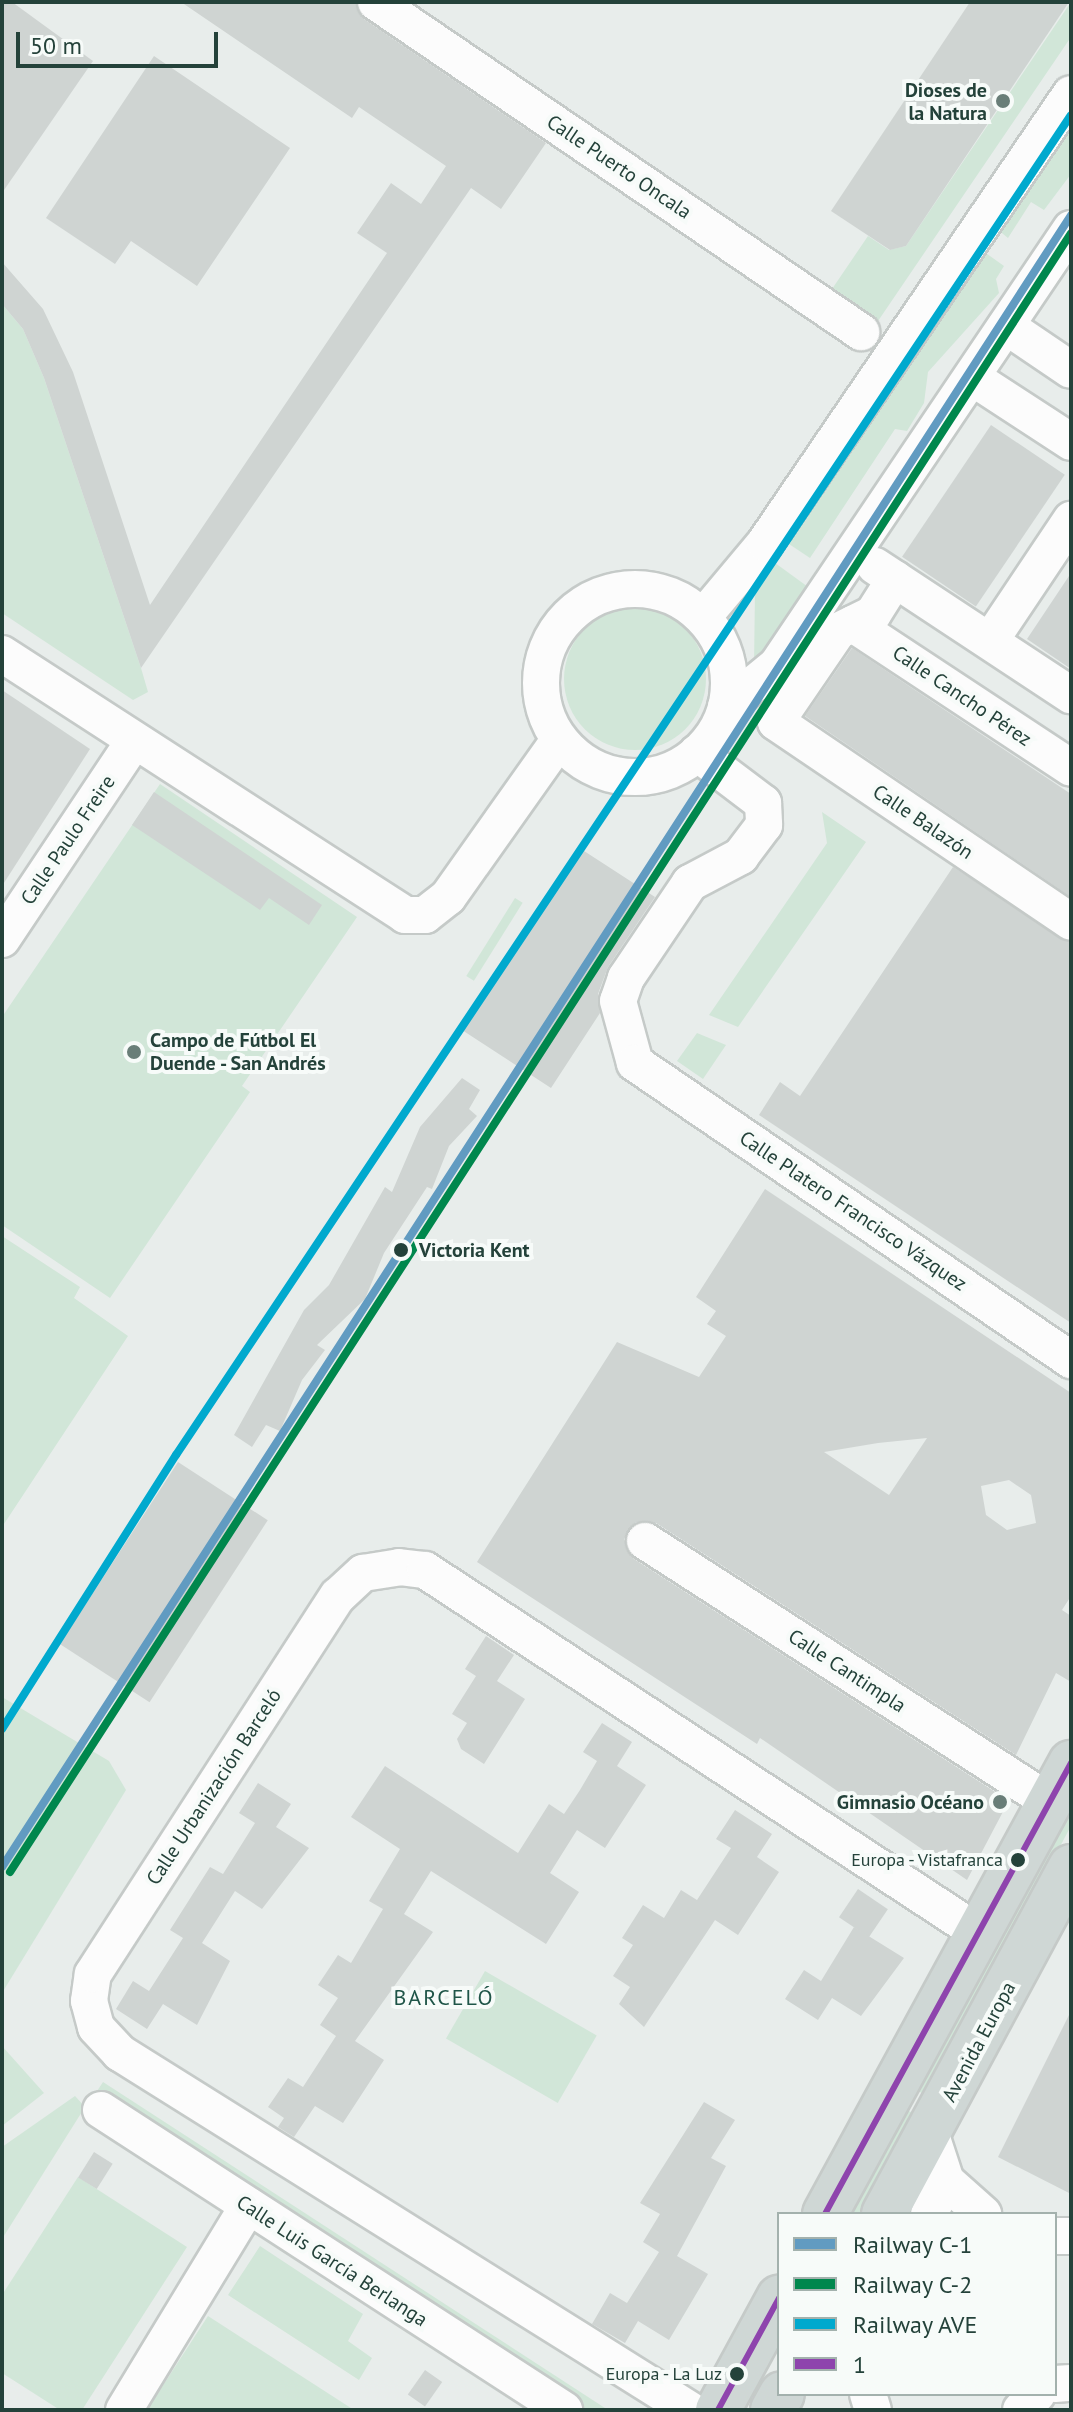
<!DOCTYPE html>
<meta charset="utf-8">
<style>
body{margin:0}
#map{position:relative;width:1073px;height:2412px;overflow:hidden;background:#e8edeb;font-family:"PT Sans",sans-serif}
div>[style]{position:absolute}
[style*='--x']{left:calc(var(--x)*1px);top:calc(var(--y)*1px);width:calc(var(--w)*1px);rotate:calc(var(--a)*1deg)}
.green>*{inset:0;background:#d1e6d8;transform-origin:0 0}
.round{border-radius:50%}
.building>*{inset:0;background:#cfd4d2;transform-origin:0 0}
.roads{filter:drop-shadow(2px 0 #c5cac8) drop-shadow(-2px 0 #c5cac8) drop-shadow(0 2px #c5cac8) drop-shadow(0 -2px #c5cac8)}
.minor>*{height:36px;margin:-18px;padding:0 18px;transform-origin:18px;border-radius:18px;background:#fcfcfc}
.minor>.ring{margin:-18px;padding:0;box-sizing:content-box;background:none;border:36px solid #fcfcfc;border-radius:50%}
.major>*{height:44px;margin:-22px;padding:0 22px;transform-origin:22px;border-radius:22px;background:#cfd7d5}
.bus-1>*{height:6px;margin:-3px;padding:0 3px;transform-origin:3px;border-radius:3px;background:#8e44ad}
.rail-1>*{height:8px;margin:-4px;padding:0 4px;transform-origin:4px;border-radius:4px;background:#619bc1}
.rail-2>*{height:8px;margin:-4px;padding:0 4px;transform-origin:4px;border-radius:4px;background:#00874d}
.rail-3>*{height:8px;margin:-4px;padding:0 4px;transform-origin:4px;border-radius:4px;background:#00a9ce}
.dots>*{width:22px;height:22px;translate:-50% -50%;box-sizing:border-box;border:4px solid #f7fbf9;border-radius:50%}
span{translate:-50% -50%;white-space:nowrap;text-align:center;line-height:1.15;-webkit-text-stroke:8px #f7fbf9;paint-order:stroke}
.bus-label{font-size:18px;color:#24423a}
.right{translate:-100% -50%;text-align:right}
.poi-label{font-size:20px;color:#24423a;font-weight:700}
.left{translate:0 -50%;text-align:left}
.street-label{font-size:20px;color:#24423a}
.stop-label{font-size:20px;color:#24423a;font-weight:700}
.neighbourhood-label{font-size:22px;color:#1f5548;letter-spacing:2px}
.frame{position:absolute;inset:0;border:4px solid #24423a;pointer-events:none}
.legend{position:absolute;left:777px;top:2212px;width:280px;height:184px;box-sizing:border-box;background:#f7fbf9;border:2px solid #a3b1ad;margin:0;padding:10px 14px;list-style:none;font-size:24px;color:#24423a}
.legend li{display:flex;align-items:center;gap:16px;height:40px}
.legend b{width:40px;border:2px solid #a3b1ad}
.scale{position:absolute;left:16px;top:32px;width:202px;height:36px;box-sizing:border-box;border:4px solid #24423a;border-top:0;padding-left:10px;font-size:24px;line-height:28px;white-space:nowrap;color:#24423a;-webkit-text-stroke:6px #f7fbf9;paint-order:stroke}
</style>
<div id="map">
<div class="green">
<i style="clip-path:polygon(1071px 2px,1071px 37px,876px 324px,830px 292px,868px 236px,889px 250px,906px 246px)"></i>
<i style="clip-path:polygon(1071px 120px,1071px 174px,1044px 210px,1031px 202px,1008px 238px,997px 229px)"></i>
<i style="clip-path:polygon(983px 251px,1004px 266px,996px 279px,999px 293px,928px 372px,924px 403px,907px 431px,895px 429px,810px 558px,786px 542px)"></i>
<i style="clip-path:polygon(2px 304px,23px 329px,44px 378px,141px 668px,148px 692px,133px 700px,2px 613px)"></i>
<i style="clip-path:polygon(771px 560px,815px 592px,754px 666px,755px 590px)"></i>
<i class="round" style="left:564px;top:608px;width:142px;height:142px"></i>
<i style="clip-path:polygon(160px 784px,357px 917px,242px 1086px,250px 1092px,110px 1298px,2px 1225px,2px 1017px)"></i>
<i style="clip-path:polygon(822px 812px,866px 842px,738px 1027px,709px 1015px,827px 843px)"></i>
<i style="left:515px;top:898px;width:9px;height:92px;rotate:32deg"></i>
<i style="clip-path:polygon(697px 1033px,726px 1045px,703px 1079px,677px 1061px)"></i>
<i style="clip-path:polygon(2px 1236px,80px 1287px,74px 1298px,128px 1336px,2px 1527px)"></i>
<i style="clip-path:polygon(2px 1697px,109px 1761px,126px 1790px,2px 1993px)"></i>
<i style="clip-path:polygon(1071px 1797px,1071px 1826px,926px 2095px,912px 2088px)"></i>
<i style="left:485px;top:1971px;width:129px;height:78px;rotate:30deg"></i>
<i style="clip-path:polygon(2px 2046px,44px 2093px,2px 2126px)"></i>
<i style="left:103px;top:2082px;width:607px;height:21px;rotate:33deg"></i>
<i style="clip-path:polygon(75px 2096px,85px 2107px,2px 2239px,2px 2147px)"></i>
<i style="left:903px;top:2108px;width:13px;height:121px;rotate:27deg"></i>
<i style="clip-path:polygon(78px 2177px,187px 2247px,82px 2410px,60px 2410px,2px 2373px,2px 2295px)"></i>
<i style="clip-path:polygon(260px 2246px,363px 2314px,348px 2341px,372px 2358px,359px 2380px,228px 2295px)"></i>
<i style="clip-path:polygon(208px 2316px,354px 2410px,147px 2410px)"></i>
</div>
<div class="building">
<i style="clip-path:polygon(2px 2px,12px 2px,93px 61px,2px 193px)"></i>
<i style="clip-path:polygon(181px 2px,355px 2px,364px 19px,546px 143px,501px 209px,471px 188px,141px 668px,44px 378px,23px 329px,2px 304px,2px 262px,43px 309px,73px 372px,150px 605px,387px 253px,357px 233px,391px 183px,421px 204px,446px 166px,359px 107px,352px 118px)"></i>
<i style="clip-path:polygon(970px 2px,1069px 2px,906px 246px,890px 250px,831px 211px)"></i>
<i style="clip-path:polygon(154px 56px,290px 148px,197px 286px,131px 241px,115px 264px,46px 218px)"></i>
<i style="left:991px;top:425px;width:89px;height:159px;rotate:34deg"></i>
<i style="clip-path:polygon(1071px 573px,1071px 669px,1027px 639px)"></i>
<i style="clip-path:polygon(852px 648px,1071px 794px,1071px 897px,805px 716px)"></i>
<i style="clip-path:polygon(2px 690px,90px 749px,2px 886px)"></i>
<i style="clip-path:polygon(154px 792px,322px 905px,309px 925px,269px 898px,260px 910px,132px 825px)"></i>
<i style="clip-path:polygon(581px 849px,655px 897px,608px 967px,598px 994px,600px 1013px,551px 1088px,462px 1030px)"></i>
<i style="clip-path:polygon(953px 867px,1071px 943px,1071px 1323px,759px 1115px,780px 1082px,800px 1096px)"></i>
<i style="clip-path:polygon(462px 1078px,480px 1090px,469px 1109px,477px 1116px,449px 1146px,432px 1189px,427px 1187px,384px 1253px,365px 1299px,317px 1345px,325px 1350px,302px 1380px,280px 1431px,266px 1425px,252px 1447px,234px 1435px,304px 1310px,329px 1285px,385px 1187px,392px 1192px,420px 1127px)"></i>
<i style="clip-path:polygon(evenodd,765px 1189px,1071px 1393px,1071px 1596px,1062px 1610px,1071px 1616px,1071px 1682px,1056px 1673px,1016px 1755px,656px 1523px,636px 1522px,624px 1539px,634px 1559px,1003px 1797px,1006px 1806px,967px 1880px,782px 1753px,760px 1738px,757px 1744px,477px 1562px,617px 1342px,699px 1377px,726px 1336px,707px 1324px,716px 1311px,696px 1297px,765px 1189px,927px 1438px,889px 1495px,824px 1452px,878px 1443px,927px 1438px,765px 1189px,1009px 1480px,1031px 1495px,1036px 1523px,1007px 1530px,986px 1515px,981px 1486px,1009px 1480px)"></i>
<i style="left:178px;top:1462px;width:107px;height:217px;rotate:33deg"></i>
<i style="clip-path:polygon(486px 1636px,514px 1655px,497px 1681px,525px 1699px,484px 1764px,461px 1749px,457px 1739px,467px 1723px,452px 1714px,476px 1676px,465px 1669px)"></i>
<i style="clip-path:polygon(602px 1723px,632px 1742px,617px 1766px,646px 1785px,605px 1848px,577px 1830px,550px 1873px,579px 1892px,546px 1944px,431px 1871px,404px 1914px,433px 1932px,355px 2041px,384px 2060px,343px 2123px,315px 2106px,294px 2137px,278px 2127px,284px 2118px,268px 2107px,288px 2078px,303px 2087px,336px 2036px,320px 2025px,338px 1998px,318px 1985px,338px 1955px,351px 1963px,383px 1909px,369px 1901px,400px 1849px,351px 1817px,385px 1766px,518px 1853px,549px 1804px,564px 1814px,580px 1790px,597px 1761px,583px 1752px)"></i>
<i style="clip-path:polygon(258px 1783px,291px 1804px,276px 1827px,309px 1848px,262px 1909px,235px 1891px,202px 1943px,230px 1961px,197px 2025px,163px 2004px,147px 2029px,116px 2009px,133px 1981px,149px 1991px,183px 1938px,170px 1930px,210px 1867px,223px 1874px,255px 1823px,239px 1813px)"></i>
<i style="clip-path:polygon(735px 1810px,772px 1834px,757px 1857px,779px 1872px,738px 1935px,715px 1920px,644px 2027px,619px 2004px,630px 1987px,613px 1976px,633px 1945px,622px 1938px,643px 1905px,664px 1918px,681px 1890px,697px 1900px,731px 1848px,716px 1839px)"></i>
<i style="left:858px;top:1889px;width:36px;height:34px;rotate:34deg"></i>
<i style="clip-path:polygon(854px 1927px,904px 1958px,861px 2016px,832px 1998px,818px 2020px,785px 1999px,804px 1970px,821px 1981px)"></i>
<i style="clip-path:polygon(1071px 2011px,1071px 2194px,998px 2157px)"></i>
<i style="clip-path:polygon(704px 2102px,735px 2120px,711px 2158px,726px 2166px,677px 2256px,708px 2274px,669px 2340px,638px 2321px,625px 2343px,592px 2324px,610px 2293px,627px 2303px,659px 2252px,643px 2242px,660px 2214px,640px 2203px)"></i>
<i style="left:94px;top:2152px;width:22px;height:30px;rotate:32deg"></i>
<i style="left:425px;top:2370px;width:21px;height:30px;rotate:35deg"></i>
</div>
<div class="roads">
<div class="minor">
<i style="--x:376;--y:2;--w:587;--a:34.23"></i>
<i style="--x:1006;--y:326;--w:78;--a:34.1"></i>
<i style="--x:973;--y:378;--w:117;--a:33.1"></i>
<i style="--x:875;--y:566;--w:235;--a:33.4"></i>
<i style="--x:895;--y:579;--w:41;--a:122.2"></i>
<i style="--x:873;--y:614;--w:39;--a:154"></i>
<i style="--x:838;--y:631;--w:110;--a:124.3"></i>
<i style="--x:776;--y:722;--w:356;--a:34.1"></i>
<i class="ring" style="left:541px;top:589px;width:152px;height:152px"></i>
<i style="--x:703;--y:617;--w:97;--a:-50"></i>
<i style="--x:765;--y:543;--w:543;--a:-55.73"></i>
<i style="--x:853;--y:624;--w:261;--a:33.4"></i>
<i style="--x:990;--y:641;--w:146;--a:-56.2"></i>
<i style="--x:2;--y:654;--w:480;--a:32.9"></i>
<i style="--x:405;--y:915;--w:20;--a:0"></i>
<i style="--x:425;--y:915;--w:29;--a:-38"></i>
<i style="--x:448;--y:897;--w:192;--a:-54.7"></i>
<i style="--x:726;--y:707;--w:66;--a:-39.5"></i>
<i style="--x:777;--y:665;--w:526;--a:-56.01"></i>
<i style="--x:697;--y:753;--w:83;--a:37.1"></i>
<i style="--x:763;--y:803;--w:22;--a:87"></i>
<i style="--x:764;--y:825;--w:39;--a:127"></i>
<i style="--x:741;--y:856;--w:58;--a:152.1"></i>
<i style="--x:690;--y:883;--w:115;--a:124"></i>
<i style="--x:626;--y:978;--w:24;--a:109"></i>
<i style="--x:618;--y:1001;--w:64;--a:74.7"></i>
<i style="--x:635;--y:1063;--w:528;--a:34.26"></i>
<i style="--x:2;--y:939;--w:238;--a:-56.3"></i>
<i style="--x:645;--y:1541;--w:482;--a:32.8"></i>
<i style="--x:101;--y:2110;--w:552;--a:32.94"></i>
<i style="--x:946;--y:2181;--w:50;--a:41.7"></i>
<i style="--x:929;--y:2214;--w:37;--a:-63"></i>
<i style="--x:946;--y:2181;--w:52;--a:-108.1"></i>
<i style="--x:1055;--y:2236;--w:16;--a:0"></i>
<i style="--x:1055;--y:2384;--w:16;--a:-4"></i>
<i style="--x:868;--y:2394;--w:17;--a:73"></i>
<i style="--x:124;--y:2410;--w:239;--a:-58.7"></i>
<i style="--x:690;--y:2410;--w:673;--a:-147.94"></i>
<i style="--x:120;--y:2053;--w:35;--a:-133"></i>
<i style="--x:96;--y:2027;--w:27;--a:-105"></i>
<i style="--x:89;--y:2001;--w:27;--a:-82"></i>
<i style="--x:93;--y:1974;--w:450;--a:-57.1"></i>
<i style="--x:338;--y:1596;--w:34;--a:-43"></i>
<i style="--x:363;--y:1573;--w:36;--a:-9"></i>
<i style="--x:399;--y:1567;--w:26;--a:7"></i>
<i style="--x:425;--y:1570;--w:662;--a:33.23"></i>
<i style="--x:1021;--y:2410;--w:23;--a:-45"></i>
</div>
<div class="major">
<i style="--x:825;--y:2214;--w:514;--a:-61.39"></i>
<i style="--x:884;--y:2214;--w:394;--a:-61.7"></i>
<i style="--x:718;--y:2410;--w:128;--a:-61.4"></i>
<i style="--x:773;--y:2410;--w:18;--a:-61"></i>
</div>
</div>
<div class="bus-1">
<i style="--x:825;--y:2214;--w:514;--a:-61.39"></i>
<i style="--x:718;--y:2410;--w:128;--a:-61.4"></i>
</div>
<div class="rail-1">
<i style="--x:2;--y:1867;--w:1968;--a:-57.09"></i>
</div>
<div class="rail-2">
<i style="--x:10;--y:1872;--w:1952;--a:-57.08"></i>
</div>
<div class="rail-3">
<i style="--x:2;--y:1729;--w:325;--a:-57.6"></i>
<i style="--x:176;--y:1455;--w:1611;--a:-56.26"></i>
</div>
<div class="dots">
<i style="left:1003px;top:101px;background:#697e78"></i>
<i style="left:134px;top:1052px;background:#697e78"></i>
<i style="left:401px;top:1250px;background:#24423a"></i>
<i style="left:1000px;top:1802px;background:#697e78"></i>
<i style="left:1018px;top:1860px;background:#24423a"></i>
<i style="left:737px;top:2374px;background:#24423a"></i>
</div>
<div class="bus-label">
<span class="right" style="left:1003px;top:1860px">Europa - Vistafranca</span>
<span class="right" style="left:722px;top:2374px">Europa - La Luz</span>
</div>
<div class="poi-label">
<span class="right" style="left:987px;top:102px">Dioses de<br>la Natura</span>
<span class="left" style="left:150px;top:1052px">Campo de Fútbol El<br>Duende - San Andrés</span>
<span class="right" style="left:984px;top:1802px">Gimnasio Océano</span>
</div>
<div class="street-label">
<span style="left:619px;top:167px;rotate:34deg">Calle Puerto Oncala</span>
<span style="left:962px;top:696px;rotate:34deg">Calle Cancho Pérez</span>
<span style="left:923px;top:822px;rotate:34deg">Calle Balazón</span>
<span style="left:68px;top:840px;rotate:-56deg">Calle Paulo Freire</span>
<span style="left:853px;top:1211px;rotate:34deg">Calle Platero Francisco Vázquez</span>
<span style="left:847px;top:1671px;rotate:33deg">Calle Cantimpla</span>
<span style="left:214px;top:1787px;rotate:-57deg">Calle Urbanización Barceló</span>
<span style="left:979px;top:2042px;rotate:-62deg">Avenida Europa</span>
<span style="left:332px;top:2261px;rotate:33deg">Calle Luis García Berlanga</span>
</div>
<div class="stop-label">
<span class="left" style="left:419px;top:1250px">Victoria Kent</span>
</div>
<div class="neighbourhood-label">
<span style="left:444px;top:1998px">BARCELÓ</span>
</div>
<div class="frame"></div>
<ul class="legend">
<li><b style="height:10px;background:#619bc1"></b>Railway C-1</li>
<li><b style="height:10px;background:#00874d"></b>Railway C-2</li>
<li><b style="height:10px;background:#00a9ce"></b>Railway AVE</li>
<li><b style="height:10px;background:#8e44ad"></b>1</li>
</ul>
<div class="scale">50 m</div>
</div>
